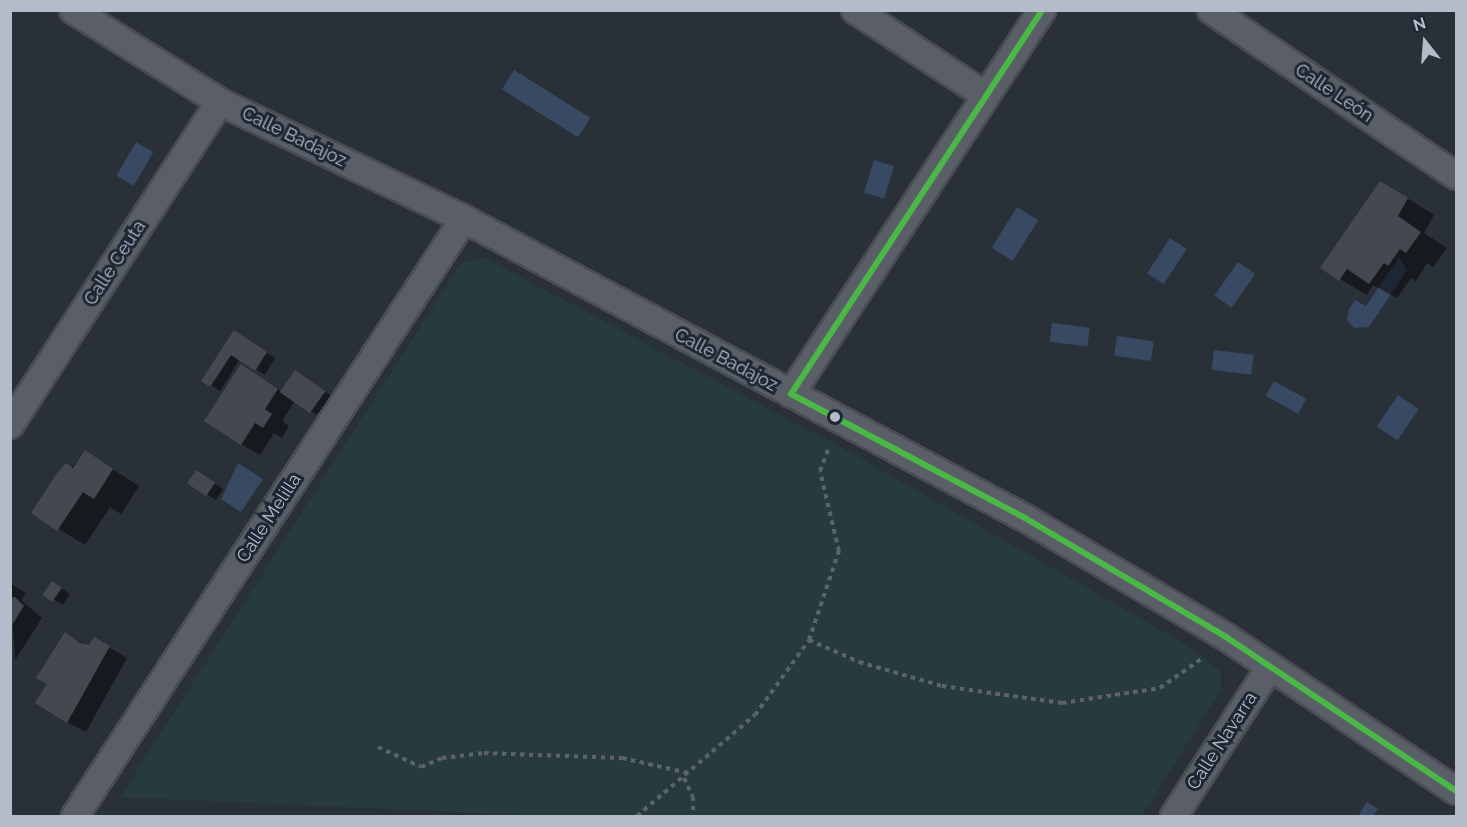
<!DOCTYPE html>
<meta charset="utf-8">
<style>
body{margin:0}
#map{position:relative;width:1467px;height:827px;overflow:hidden;background:#2a3038;font-family:Raleway,sans-serif}
div>[style]{position:absolute}
[style*='--x']{left:calc(var(--x)*1px);top:calc(var(--y)*1px);width:calc(var(--w)*1px);rotate:calc(var(--a)*1deg)}
.green>*{inset:0;background:#273a3e}
.water>*{inset:0;background:#384963;transform-origin:0 0}
.shadow>*{inset:0;background:#0007;transform-origin:0 0}
.building>*{inset:0;background:#444950;transform-origin:0 0}
.path>*{height:4px;margin-top:-2px;transform-origin:0;background:repeating-linear-gradient(90deg,#5d636a 0 4.5px,transparent 0 9px)}
.roads{filter:drop-shadow(2px 0 #484c53) drop-shadow(-2px 0 #484c53) drop-shadow(0 2px #484c53) drop-shadow(0 -2px #484c53)}
.minor>*{height:26px;margin:-13px;padding:0 13px;transform-origin:13px;border-radius:13px;background:#5a5e66}
.bus-1>*{height:6px;margin:-3px;padding:0 3px;transform-origin:3px;border-radius:3px;background:#4ab747}
.dots>*{width:16px;height:16px;translate:-50% -50%;box-sizing:border-box;border:3px solid #1d2633;border-radius:50%}
span{translate:-50% -50%;white-space:nowrap;text-align:center;line-height:1.15;-webkit-text-stroke:6px #1d2633;paint-order:stroke}
.street-label{font-size:18px;color:#b4bcc9}
.frame{position:absolute;inset:0;border:12px solid #b4bcc9;pointer-events:none}
.north{position:absolute;left:1395px;top:12px;width:60px;height:60px;-webkit-text-stroke:4px #1d2633;paint-order:stroke;rotate:343deg;font-size:16px;font-weight:700;line-height:24px;text-align:center;color:#b4bcc9}
.north::after{content:'';display:block;margin:auto;width:21px;height:27px;background:#b4bcc9;clip-path:polygon(50% 0,100% 100%,50% 72%,0 100%)}
</style>
<div id="map">
<div class="green">
<i style="clip-path:polygon(485px 258px,846px 450px,1192px 648px,1221px 672px,1221px 690px,1142px 816px,549px 816px,120px 797px,461px 263px)"></i>
</div>
<div class="water">
<i style="left:514px;top:70px;width:90px;height:23px;rotate:32deg"></i>
<i style="left:136px;top:142px;width:20px;height:39px;rotate:30deg"></i>
<i style="left:874px;top:160px;width:21px;height:34px;rotate:17deg"></i>
<i style="left:1017px;top:207px;width:25px;height:48px;rotate:32deg"></i>
<i style="left:1170px;top:238px;width:20px;height:42px;rotate:33deg"></i>
<i style="clip-path:polygon(1399px 257px,1407px 270px,1369px 327px,1354px 328px,1347px 320px,1349px 309px,1355px 300px,1366px 306px)"></i>
<i style="left:1238px;top:262px;width:21px;height:41px;rotate:35deg"></i>
<i style="left:1052px;top:323px;width:38px;height:19px;rotate:7deg"></i>
<i style="left:1117px;top:336px;width:37px;height:20px;rotate:8deg"></i>
<i style="left:1214px;top:350px;width:40px;height:20px;rotate:7deg"></i>
<i style="left:1274px;top:381px;width:37px;height:17px;rotate:29deg"></i>
<i style="left:1398px;top:395px;width:25px;height:38px;rotate:34deg"></i>
<i style="clip-path:polygon(238px 463px,263px 479px,241px 512px,221px 499px)"></i>
<i style="clip-path:polygon(1367px 802px,1378px 809px,1373px 816px,1358px 816px)"></i>
</div>
<div class="shadow">
<i style="clip-path:polygon(1407px 198px,1434px 215px,1424px 233px,1447px 248px,1433px 267px,1427px 263px,1416px 281px,1411px 278px,1397px 298px,1373px 285px,1367px 295px,1322px 268px)"></i>
<i style="clip-path:polygon(244px 338px,275px 358px,265px 375px,240px 359px,220px 391px,203px 380px)"></i>
<i style="clip-path:polygon(242px 366px,283px 392px,304px 377px,333px 397px,320px 417px,295px 401px,282px 421px,289px 426px,282px 438px,274px 433px,260px 455px,241px 444px)"></i>
<i style="clip-path:polygon(85px 452px,139px 486px,121px 514px,110px 507px,85px 545px,33px 513px)"></i>
<i style="clip-path:polygon(205px 477px,223px 489px,216px 500px,189px 483px)"></i>
<i style="clip-path:polygon(10px 583px,26px 593px,21px 600px,42px 618px,15px 660px)"></i>
<i style="left:52px;top:583px;width:21px;height:13px;rotate:31deg"></i>
<i style="clip-path:polygon(65px 634px,90px 647px,95px 639px,127px 658px,86px 732px,67px 722px,49px 684px)"></i>
</div>
<div class="building">
<i style="clip-path:polygon(1380px 181px,1408px 198px,1398px 216px,1421px 232px,1406px 253px,1400px 249px,1388px 266px,1384px 263px,1369px 284px,1347px 269px,1339px 281px,1320px 268px)"></i>
<i style="clip-path:polygon(234px 330px,267px 352px,255px 371px,231px 355px,210px 387px,201px 381px)"></i>
<i style="clip-path:polygon(241px 364px,278px 389px,265px 409px,272px 414px,263px 428px,255px 423px,241px 445px,204px 421px)"></i>
<i style="left:295px;top:370px;width:37px;height:27px;rotate:35deg"></i>
<i style="clip-path:polygon(85px 450px,113px 469px,94px 499px,83px 492px,57px 531px,31px 513px,57px 473px,66px 463px,73px 468px)"></i>
<i style="left:196px;top:470px;width:23px;height:16px;rotate:34deg"></i>
<i style="left:52px;top:581px;width:12px;height:17px;rotate:35deg"></i>
<i style="clip-path:polygon(15px 597px,24px 606px,10px 628px,10px 598px)"></i>
<i style="clip-path:polygon(65px 632px,80px 643px,89px 645px,94px 637px,110px 646px,67px 723px,35px 703px,47px 684px,36px 678px)"></i>
</div>
<div class="path">
<i style="--x:809;--y:640;--w:55;--a:23.7"></i>
<i style="--x:859;--y:662;--w:86;--a:16.1"></i>
<i style="--x:942;--y:686;--w:121;--a:8.1"></i>
<i style="--x:1062;--y:703;--w:99;--a:-8.7"></i>
<i style="--x:1160;--y:688;--w:54;--a:-35.2"></i>
<i style="--x:378;--y:747;--w:47;--a:24.9"></i>
<i style="--x:421;--y:767;--w:23;--a:-23"></i>
<i style="--x:442;--y:758;--w:42;--a:-6.8"></i>
<i style="--x:484;--y:753;--w:138;--a:2.1"></i>
<i style="--x:622;--y:758;--w:68;--a:12.8"></i>
<i style="--x:684;--y:778;--w:21;--a:65"></i>
<i style="--x:693;--y:797;--w:19;--a:90"></i>
<i style="--x:637;--y:816;--w:155;--a:-40.6"></i>
<i style="--x:755;--y:715;--w:92;--a:-54.2"></i>
<i style="--x:809;--y:640;--w:94;--a:-71.4"></i>
<i style="--x:839;--y:551;--w:82;--a:-103.4"></i>
<i style="--x:820;--y:471;--w:26;--a:-69"></i>
</div>
<div class="roads">
<div class="minor">
<i style="--x:73;--y:10;--w:173;--a:32"></i>
<i style="--x:220;--y:102;--w:271;--a:25.6"></i>
<i style="--x:464;--y:219;--w:636;--a:28.06"></i>
<i style="--x:1025;--y:518;--w:234;--a:30.6"></i>
<i style="--x:1226;--y:637;--w:277;--a:33.8"></i>
<i style="--x:855;--y:10;--w:155;--a:33.2"></i>
<i style="--x:1211;--y:10;--w:296;--a:34.1"></i>
<i style="--x:791;--y:394;--w:459;--a:-56.8"></i>
<i style="--x:10;--y:425;--w:385;--a:-57"></i>
<i style="--x:75;--y:816;--w:713;--a:-56.91"></i>
<i style="--x:1174;--y:816;--w:177;--a:-57.2"></i>
</div>
</div>
<div class="bus-1">
<i style="--x:791;--y:394;--w:265;--a:27.9"></i>
<i style="--x:1025;--y:518;--w:234;--a:30.6"></i>
<i style="--x:1226;--y:637;--w:277;--a:33.8"></i>
<i style="--x:791;--y:394;--w:459;--a:-56.8"></i>
</div>
<div class="dots">
<i style="left:835px;top:417px;background:#b4bcc9"></i>
</div>
<div class="street-label">
<span style="left:1334px;top:93px;rotate:34deg">Calle León</span>
<span style="left:294px;top:137px;rotate:26deg">Calle Badajoz</span>
<span style="left:115px;top:263px;rotate:-57deg">Calle Ceuta</span>
<span style="left:726px;top:360px;rotate:28deg">Calle Badajoz</span>
<span style="left:269px;top:518px;rotate:-57deg">Calle Melilla</span>
<span style="left:1222px;top:741px;rotate:-57deg">Calle Navarra</span>
</div>
<div class="frame"></div>
<div class="north">N</div>
</div>
